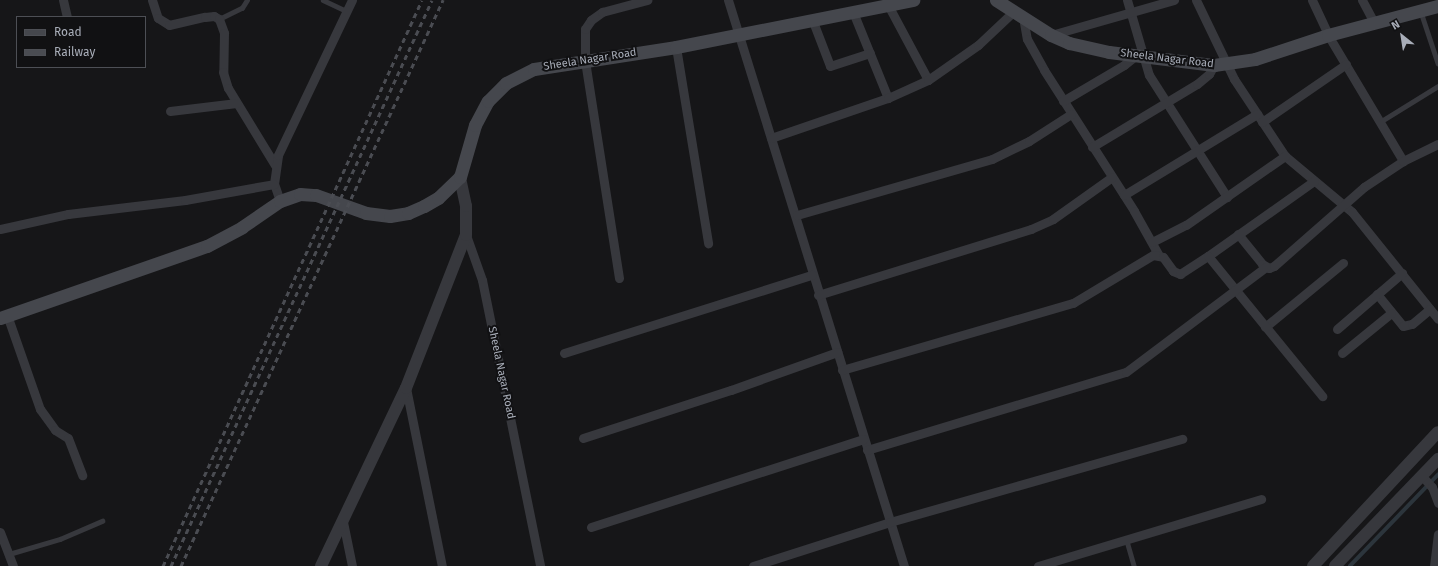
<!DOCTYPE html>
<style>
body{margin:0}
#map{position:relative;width:1438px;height:566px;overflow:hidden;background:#161618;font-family:"Fira Sans",sans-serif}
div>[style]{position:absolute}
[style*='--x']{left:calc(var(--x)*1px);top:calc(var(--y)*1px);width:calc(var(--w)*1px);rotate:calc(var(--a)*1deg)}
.stream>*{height:3.5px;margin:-1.75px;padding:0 1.75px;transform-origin:1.75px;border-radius:1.75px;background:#2c353c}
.service>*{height:4.5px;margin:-2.25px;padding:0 2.25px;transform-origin:2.25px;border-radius:2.25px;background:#37383d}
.minor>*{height:9px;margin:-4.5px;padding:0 4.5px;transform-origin:4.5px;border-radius:4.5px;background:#37383d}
.tertiary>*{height:12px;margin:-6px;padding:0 6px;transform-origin:6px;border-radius:6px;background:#37383d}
.secondary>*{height:13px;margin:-6.5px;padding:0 6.5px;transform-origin:6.5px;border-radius:6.5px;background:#45474d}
.rail>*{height:3px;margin-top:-1.5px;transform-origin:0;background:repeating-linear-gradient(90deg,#4a4c52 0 5px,transparent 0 9px)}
span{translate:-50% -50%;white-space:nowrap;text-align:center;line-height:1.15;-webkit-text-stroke:4px #111113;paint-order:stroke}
.street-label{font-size:11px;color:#a8adb8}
.legend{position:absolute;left:16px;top:16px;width:130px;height:52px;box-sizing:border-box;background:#111113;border:1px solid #4d4f55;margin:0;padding:5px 7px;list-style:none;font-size:12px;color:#a8adb8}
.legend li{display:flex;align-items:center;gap:8px;height:20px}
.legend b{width:20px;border:1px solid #4d4f55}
.north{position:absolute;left:1382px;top:16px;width:40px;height:40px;-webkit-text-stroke:3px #111113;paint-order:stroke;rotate:330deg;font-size:11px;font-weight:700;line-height:16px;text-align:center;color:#a8adb8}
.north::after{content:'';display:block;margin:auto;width:14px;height:18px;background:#a8adb8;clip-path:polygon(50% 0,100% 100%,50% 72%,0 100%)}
</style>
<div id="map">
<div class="stream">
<i style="--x:1350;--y:566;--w:127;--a:-46"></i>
</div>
<div class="service">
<i style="--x:323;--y:0;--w:26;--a:25"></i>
<i style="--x:1421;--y:12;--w:54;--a:71.6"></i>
<i style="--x:219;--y:19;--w:25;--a:-26"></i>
<i style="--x:242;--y:8;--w:9;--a:-58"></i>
<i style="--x:1380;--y:122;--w:68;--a:-31.8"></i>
<i style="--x:1127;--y:541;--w:26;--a:74"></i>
<i style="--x:9;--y:554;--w:53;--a:-16.4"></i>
<i style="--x:60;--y:539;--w:46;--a:-23.2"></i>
</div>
<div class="minor">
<i style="--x:63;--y:0;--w:17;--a:77"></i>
<i style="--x:152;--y:0;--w:19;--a:72"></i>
<i style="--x:158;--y:18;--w:13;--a:32"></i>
<i style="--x:169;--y:25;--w:37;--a:-13"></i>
<i style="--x:205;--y:17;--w:9;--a:-6"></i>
<i style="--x:214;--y:16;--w:6;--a:31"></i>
<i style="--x:219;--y:19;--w:15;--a:70"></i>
<i style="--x:224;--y:33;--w:39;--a:91"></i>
<i style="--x:223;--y:72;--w:17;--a:73"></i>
<i style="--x:228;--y:88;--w:90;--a:58.6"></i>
<i style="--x:728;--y:0;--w:593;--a:72.73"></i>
<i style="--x:1127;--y:0;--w:78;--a:73.7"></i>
<i style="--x:1149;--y:75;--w:145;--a:57.4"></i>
<i style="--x:1196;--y:0;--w:88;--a:64.3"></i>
<i style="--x:1234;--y:79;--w:92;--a:56.5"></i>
<i style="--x:1285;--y:156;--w:87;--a:39.9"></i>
<i style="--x:1352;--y:212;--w:137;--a:51.2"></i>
<i style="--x:1312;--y:0;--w:38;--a:65"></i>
<i style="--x:1328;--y:35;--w:147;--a:59.2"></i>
<i style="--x:1362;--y:0;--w:26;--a:62"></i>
<i style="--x:888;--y:5;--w:85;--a:61.9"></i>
<i style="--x:853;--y:12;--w:93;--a:67.9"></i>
<i style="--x:1023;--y:17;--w:22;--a:80"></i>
<i style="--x:1027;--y:39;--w:35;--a:61"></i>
<i style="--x:1044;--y:70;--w:167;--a:57.4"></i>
<i style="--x:1134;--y:211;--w:49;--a:60.8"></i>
<i style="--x:812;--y:19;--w:50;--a:69"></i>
<i style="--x:830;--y:66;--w:42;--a:-18"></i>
<i style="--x:1051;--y:35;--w:128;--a:-15.9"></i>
<i style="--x:676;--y:47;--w:199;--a:80.7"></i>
<i style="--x:1063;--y:101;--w:71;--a:-30.5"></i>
<i style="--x:1124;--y:65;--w:14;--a:-39"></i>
<i style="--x:170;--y:111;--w:67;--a:-6.8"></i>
<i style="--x:1262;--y:122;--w:102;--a:-34.6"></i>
<i style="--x:771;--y:138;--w:124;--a:-18.9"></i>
<i style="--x:888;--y:98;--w:44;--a:-24.2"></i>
<i style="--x:928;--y:80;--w:61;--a:-35"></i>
<i style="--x:978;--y:45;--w:50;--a:-43.4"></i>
<i style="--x:1092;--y:147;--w:122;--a:-31"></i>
<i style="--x:1197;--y:84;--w:16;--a:-40"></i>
<i style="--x:1209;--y:74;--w:10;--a:-61"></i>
<i style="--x:1124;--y:195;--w:156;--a:-31.3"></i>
<i style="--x:280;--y:201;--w:18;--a:-109"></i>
<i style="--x:274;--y:184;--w:29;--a:-82"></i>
<i style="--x:278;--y:155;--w:172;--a:-64.5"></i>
<i style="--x:797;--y:215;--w:203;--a:-16"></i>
<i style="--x:992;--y:159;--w:41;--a:-25.9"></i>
<i style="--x:1029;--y:141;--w:50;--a:-32.7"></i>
<i style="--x:0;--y:229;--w:70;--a:-12.4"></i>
<i style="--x:68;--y:214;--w:118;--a:-6.8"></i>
<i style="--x:185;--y:200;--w:90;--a:-10.2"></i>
<i style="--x:1238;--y:234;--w:38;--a:51"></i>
<i style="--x:1262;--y:264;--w:8;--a:30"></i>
<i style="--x:1269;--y:268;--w:5;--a:-22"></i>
<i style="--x:1274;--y:266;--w:120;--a:-41.3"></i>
<i style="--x:1364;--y:187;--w:47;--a:-33.7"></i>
<i style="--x:1403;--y:161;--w:39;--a:-26"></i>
<i style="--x:466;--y:235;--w:48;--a:70.4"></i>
<i style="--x:482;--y:280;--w:292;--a:78.5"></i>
<i style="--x:1152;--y:242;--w:38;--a:-27"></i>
<i style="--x:1186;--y:225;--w:121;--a:-34.9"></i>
<i style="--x:1208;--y:256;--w:130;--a:-35.3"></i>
<i style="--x:619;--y:278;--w:220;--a:-98.9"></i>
<i style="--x:585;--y:61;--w:32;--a:-90"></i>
<i style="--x:585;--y:29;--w:11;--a:-56"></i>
<i style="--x:591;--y:20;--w:14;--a:-36"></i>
<i style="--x:602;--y:12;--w:47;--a:-14.9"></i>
<i style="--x:1377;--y:294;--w:41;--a:50.9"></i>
<i style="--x:1403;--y:326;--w:9;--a:-13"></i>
<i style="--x:1412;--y:324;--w:23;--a:-40"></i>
<i style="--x:818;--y:295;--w:223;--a:-17.2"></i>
<i style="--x:1031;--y:229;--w:24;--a:-24"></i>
<i style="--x:1053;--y:219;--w:72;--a:-35.4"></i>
<i style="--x:7;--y:315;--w:100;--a:70.7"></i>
<i style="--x:40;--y:409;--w:26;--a:54"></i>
<i style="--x:55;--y:430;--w:15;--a:32"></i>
<i style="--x:68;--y:438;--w:40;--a:69"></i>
<i style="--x:1265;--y:327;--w:101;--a:-39.4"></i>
<i style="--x:1337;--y:329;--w:86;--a:-40.7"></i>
<i style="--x:564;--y:353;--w:260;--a:-17.5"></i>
<i style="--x:1342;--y:353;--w:63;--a:-39.2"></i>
<i style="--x:842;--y:370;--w:241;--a:-16.2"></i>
<i style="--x:1073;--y:303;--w:93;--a:-31"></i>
<i style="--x:1153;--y:255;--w:10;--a:11"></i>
<i style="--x:1163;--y:257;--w:17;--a:54"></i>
<i style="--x:1173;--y:271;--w:8;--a:23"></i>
<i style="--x:1180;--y:274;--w:33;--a:-33"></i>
<i style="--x:1208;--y:256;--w:181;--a:50.8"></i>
<i style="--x:406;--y:388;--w:182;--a:78.6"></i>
<i style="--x:583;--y:438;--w:156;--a:-18"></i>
<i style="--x:731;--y:390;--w:113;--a:-19.7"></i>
<i style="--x:867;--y:450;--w:270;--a:-16.8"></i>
<i style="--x:1126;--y:372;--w:175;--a:-36.9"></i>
<i style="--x:1422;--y:476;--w:15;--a:48"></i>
<i style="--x:1432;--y:487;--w:17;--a:69"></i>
<i style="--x:343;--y:522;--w:45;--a:78.4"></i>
<i style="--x:591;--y:527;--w:286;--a:-17.9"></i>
<i style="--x:0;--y:532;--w:36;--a:69"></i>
<i style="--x:753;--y:566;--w:144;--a:-17.8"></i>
<i style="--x:890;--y:522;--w:304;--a:-15.9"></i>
<i style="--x:1038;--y:566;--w:233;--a:-16.7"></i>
<i style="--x:1434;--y:566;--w:32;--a:-83"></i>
</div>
<div class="tertiary">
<i style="--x:321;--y:566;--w:197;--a:-64.5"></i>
<i style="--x:406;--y:388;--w:164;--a:-68.6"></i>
<i style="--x:466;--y:235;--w:29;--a:-90"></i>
<i style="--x:466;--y:206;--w:30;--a:-102"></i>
<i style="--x:1313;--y:566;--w:183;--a:-47"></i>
<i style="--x:1335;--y:566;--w:149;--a:-46.1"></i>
</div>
<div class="secondary">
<i style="--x:996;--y:0;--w:65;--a:32.5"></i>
<i style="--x:1051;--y:35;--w:20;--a:24"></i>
<i style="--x:1069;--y:43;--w:41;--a:12.7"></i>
<i style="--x:1109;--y:52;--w:106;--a:7.1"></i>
<i style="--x:1214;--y:65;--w:41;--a:-8.3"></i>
<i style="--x:1255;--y:59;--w:77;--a:-18.2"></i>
<i style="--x:1328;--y:35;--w:114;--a:-14.8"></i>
<i style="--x:0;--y:318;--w:219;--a:-19.2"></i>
<i style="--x:207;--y:246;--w:40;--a:-28"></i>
<i style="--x:242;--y:227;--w:46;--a:-34.4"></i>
<i style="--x:280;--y:201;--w:21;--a:-19"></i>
<i style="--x:300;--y:194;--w:16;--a:4"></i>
<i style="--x:316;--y:195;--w:53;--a:19.8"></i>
<i style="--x:366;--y:213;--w:24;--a:7"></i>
<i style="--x:390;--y:216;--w:18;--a:-9"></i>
<i style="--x:408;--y:213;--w:17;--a:-24"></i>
<i style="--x:424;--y:206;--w:16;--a:-30"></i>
<i style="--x:438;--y:198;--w:30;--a:-44"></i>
<i style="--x:460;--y:177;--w:54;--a:-73.9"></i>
<i style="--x:475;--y:125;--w:27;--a:-62"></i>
<i style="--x:488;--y:101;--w:25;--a:-45"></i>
<i style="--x:506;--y:83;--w:31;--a:-27"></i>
<i style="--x:534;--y:69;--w:144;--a:-8.8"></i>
<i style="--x:676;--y:47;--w:242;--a:-11.2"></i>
</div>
<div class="rail">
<i style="--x:163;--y:566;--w:622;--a:-65.41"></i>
<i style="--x:171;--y:566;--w:623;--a:-65.24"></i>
<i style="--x:181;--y:566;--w:624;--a:-65.16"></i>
</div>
<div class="street-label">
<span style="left:1167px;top:59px;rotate:7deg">Sheela Nagar Road</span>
<span style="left:590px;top:60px;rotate:-9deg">Sheela Nagar Road</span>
<span style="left:501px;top:373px;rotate:78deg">Sheela Nagar Road</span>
</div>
<ul class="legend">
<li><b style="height:5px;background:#45474d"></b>Road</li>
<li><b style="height:5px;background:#4a4c52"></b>Railway</li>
</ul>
<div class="north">N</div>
</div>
